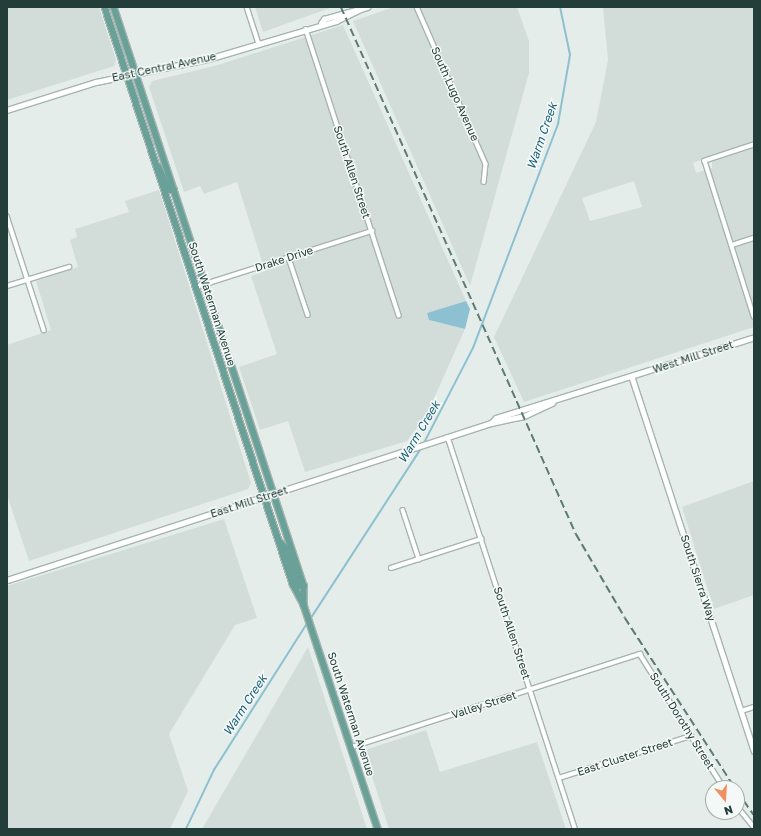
<!DOCTYPE html>
<style>
body{margin:0}
#map{position:relative;width:761px;height:836px;overflow:hidden;background:#e4edea;font-family:"Golos Text",sans-serif}
div>[style]{position:absolute}
[style*='--x']{left:calc(var(--x)*1px);top:calc(var(--y)*1px);width:calc(var(--w)*1px);rotate:calc(var(--a)*1deg)}
.built>*{inset:0;background:#d2ddd9}
.water>*{inset:0;background:#8dc0d0}
.stream>*{height:1.5px;margin:-0.75px;padding:0 0.75px;transform-origin:0.75px;border-radius:0.75px;background:#8dc0d0}
.roads{filter:drop-shadow(1px 0 #a6b5b1) drop-shadow(-1px 0 #a6b5b1) drop-shadow(0 1px #a6b5b1) drop-shadow(0 -1px #a6b5b1)}
.minor>*{height:3.5px;margin:-1.75px;padding:0 1.75px;transform-origin:1.75px;border-radius:1.75px;background:#fff}
.tertiary>*{height:4.5px;margin:-2.25px;padding:0 2.25px;transform-origin:2.25px;border-radius:2.25px;background:#fff}
.secondary>*{height:5px;margin:-2.5px;padding:0 2.5px;transform-origin:2.5px;border-radius:2.5px;background:#fff}
.primary>*{height:5.5px;margin:-2.75px;padding:0 2.75px;transform-origin:2.75px;border-radius:2.75px;background:#69a198}
.rail>*{height:1.5px;margin-top:-0.75px;transform-origin:0;background:repeating-linear-gradient(90deg,#5e7a75 0 8px,transparent 0 12px)}
span{translate:-50% -50%;white-space:nowrap;text-align:center;line-height:1.15;-webkit-text-stroke:3px #f4f9f7;paint-order:stroke}
.street-label{font-size:11px;color:#233e39}
.water-label{font-size:12px;color:#1e6179;font-style:italic}
.frame{position:absolute;inset:0;border:8px solid #233e39;pointer-events:none}
.north{position:absolute;left:705px;top:780px;width:40px;height:40px;box-sizing:border-box;background:#f4f9f7;border:1px solid #a0aeab;border-radius:50%;rotate:162deg;font-size:11px;font-weight:700;line-height:16px;text-align:center;color:#233e39}
.north::after{content:'';display:block;margin:auto;width:14px;height:18px;background:#ef9060;clip-path:polygon(50% 0,100% 100%,50% 72%,0 100%)}
</style>
<div id="map">
<div class="built">
<i style="clip-path:polygon(7px 7px,99px 7px,116px 60px,114px 66px,7px 100px)"></i>
<i style="clip-path:polygon(255px 7px,333px 7px,263px 32px)"></i>
<i style="clip-path:polygon(394px 7px,517px 7px,529px 41px,529px 73px,470px 286px,353px 21px)"></i>
<i style="clip-path:polygon(evenodd,603px 7px,754px 7px,754px 142px,693px 163px,696px 173px,712px 168px,712px 161px,754px 148px,754px 327px,524px 402px,494px 337px,596px 122px,608px 60px,603px 7px,634px 181px,642px 207px,590px 221px,582px 198px,634px 181px)"></i>
<i style="clip-path:polygon(343px 25px,466px 301px,427px 313px,429px 320px,465px 329px,427px 414px,407px 441px,305px 472px,288px 421px,260px 430px,239px 367px,277px 354px,251px 276px,265px 271px,237px 182px,204px 194px,200px 186px,184px 192px,149px 87px,152px 81px,218px 65px)"></i>
<i style="clip-path:polygon(159px 190px,251px 483px,248px 489px,29px 561px,7px 495px,7px 345px,51px 330px,36px 281px,78px 267px,70px 240px,77px 237px,75px 229px,129px 212px,125px 201px)"></i>
<i style="clip-path:polygon(754px 481px,754px 595px,714px 609px,682px 507px)"></i>
<i style="clip-path:polygon(224px 519px,257px 618px,235px 625px,169px 734px,188px 791px,170px 829px,7px 829px,7px 586px)"></i>
<i style="clip-path:polygon(308px 647px,367px 829px,202px 829px)"></i>
<i style="clip-path:polygon(426px 730px,440px 772px,537px 742px,566px 829px,389px 829px,365px 755px,368px 749px)"></i>
</div>
<div class="water">
<i style="clip-path:polygon(466px 301px,470px 309px,465px 329px,429px 320px,427px 313px)"></i>
</div>
<div class="stream">
<i style="--x:424;--y:443;--w:107;--a:-62.7"></i>
<i style="--x:473;--y:348;--w:240;--a:-69.2"></i>
<i style="--x:558;--y:124;--w:70;--a:-80.1"></i>
<i style="--x:570;--y:55;--w:49;--a:-101.8"></i>
<i style="--x:311;--y:618;--w:204;--a:-57"></i>
<i style="--x:186;--y:829;--w:65;--a:-64.6"></i>
<i style="--x:214;--y:770;--w:175;--a:-57.6"></i>
</div>
<div class="roads">
<div class="minor">
<i style="--x:247;--y:7;--w:38;--a:72"></i>
<i style="--x:417;--y:7;--w:171;--a:66.3"></i>
<i style="--x:486;--y:164;--w:18;--a:96"></i>
<i style="--x:306;--y:29;--w:301;--a:72"></i>
<i style="--x:754;--y:145;--w:52;--a:161.9"></i>
<i style="--x:705;--y:161;--w:163;--a:72.5"></i>
<i style="--x:7;--y:216;--w:120;--a:72"></i>
<i style="--x:732;--y:245;--w:23;--a:-18"></i>
<i style="--x:289;--y:258;--w:60;--a:71.6"></i>
<i style="--x:7;--y:286;--w:65;--a:-17"></i>
<i style="--x:196;--y:287;--w:185;--a:-17.7"></i>
<i style="--x:448;--y:437;--w:412;--a:72"></i>
<i style="--x:403;--y:510;--w:52;--a:71.9"></i>
<i style="--x:391;--y:568;--w:95;--a:-17.9"></i>
<i style="--x:741;--y:711;--w:14;--a:-17"></i>
<i style="--x:352;--y:747;--w:303;--a:-17.9"></i>
<i style="--x:640;--y:654;--w:158;--a:57.9"></i>
<i style="--x:559;--y:778;--w:139;--a:-17.7"></i>
<i style="--x:737;--y:806;--w:27;--a:51"></i>
</div>
<div class="tertiary">
<i style="--x:321;--y:23;--w:5;--a:-53"></i>
<i style="--x:324;--y:19;--w:45;--a:-15.6"></i>
<i style="--x:7;--y:110;--w:93;--a:-17.5"></i>
<i style="--x:96;--y:82;--w:114;--a:-11.6"></i>
<i style="--x:208;--y:59;--w:134;--a:-16.5"></i>
<i style="--x:336;--y:21;--w:28;--a:-26"></i>
<i style="--x:632;--y:377;--w:393;--a:71.9"></i>
</div>
<div class="secondary">
<i style="--x:491;--y:423;--w:7;--a:-45"></i>
<i style="--x:496;--y:418;--w:270;--a:-17.4"></i>
<i style="--x:7;--y:580;--w:509;--a:-17.97"></i>
<i style="--x:491;--y:423;--w:34;--a:-12"></i>
<i style="--x:524;--y:416;--w:31;--a:-25"></i>
</div>
<div class="primary">
<i style="--x:105;--y:7;--w:607;--a:71.95"></i>
<i style="--x:293;--y:584;--w:24;--a:62"></i>
<i style="--x:304;--y:605;--w:236;--a:71.7"></i>
<i style="--x:114;--y:7;--w:609;--a:71.83"></i>
<i style="--x:304;--y:586;--w:19;--a:90"></i>
<i style="--x:159;--y:167;--w:25;--a:67"></i>
<i style="--x:169;--y:190;--w:5;--a:0"></i>
<i style="--x:280;--y:542;--w:8;--a:45"></i>
<i style="--x:286;--y:548;--w:40;--a:71.1"></i>
<i style="--x:299;--y:586;--w:5;--a:0"></i>
</div>
</div>
<div class="rail">
<i style="--x:341;--y:7;--w:577;--a:65.97"></i>
<i style="--x:576;--y:534;--w:97;--a:59.7"></i>
<i style="--x:625;--y:618;--w:202;--a:57.1"></i>
<i style="--x:737;--y:791;--w:29;--a:55"></i>
</div>
<div class="street-label">
<span style="left:164px;top:67px;rotate:-12deg">East Central Avenue</span>
<span style="left:455px;top:94px;rotate:66deg">South Lugo Avenue</span>
<span style="left:352px;top:172px;rotate:72deg">South Allen Street</span>
<span style="left:284px;top:259px;rotate:-18deg">Drake Drive</span>
<span style="left:212px;top:304px;rotate:72deg">South Waterman Avenue</span>
<span style="left:693px;top:357px;rotate:-18deg">West Mill Street</span>
<span style="left:249px;top:502px;rotate:-18deg">East Mill Street</span>
<span style="left:698px;top:578px;rotate:72deg">South Sierra Way</span>
<span style="left:512px;top:633px;rotate:72deg">South Allen Street</span>
<span style="left:484px;top:705px;rotate:-18deg">Valley Street</span>
<span style="left:351px;top:714px;rotate:72deg">South Waterman Avenue</span>
<span style="left:682px;top:721px;rotate:58deg">South Dorothy Street</span>
<span style="left:625px;top:757px;rotate:-18deg">East Cluster Street</span>
</div>
<div class="water-label">
<span style="left:542px;top:136px;rotate:-71deg">Warm Creek</span>
<span style="left:419px;top:432px;rotate:-59deg">Warm Creek</span>
<span style="left:245px;top:705px;rotate:-57deg">Warm Creek</span>
</div>
<div class="frame"></div>
<div class="north">N</div>
</div>
